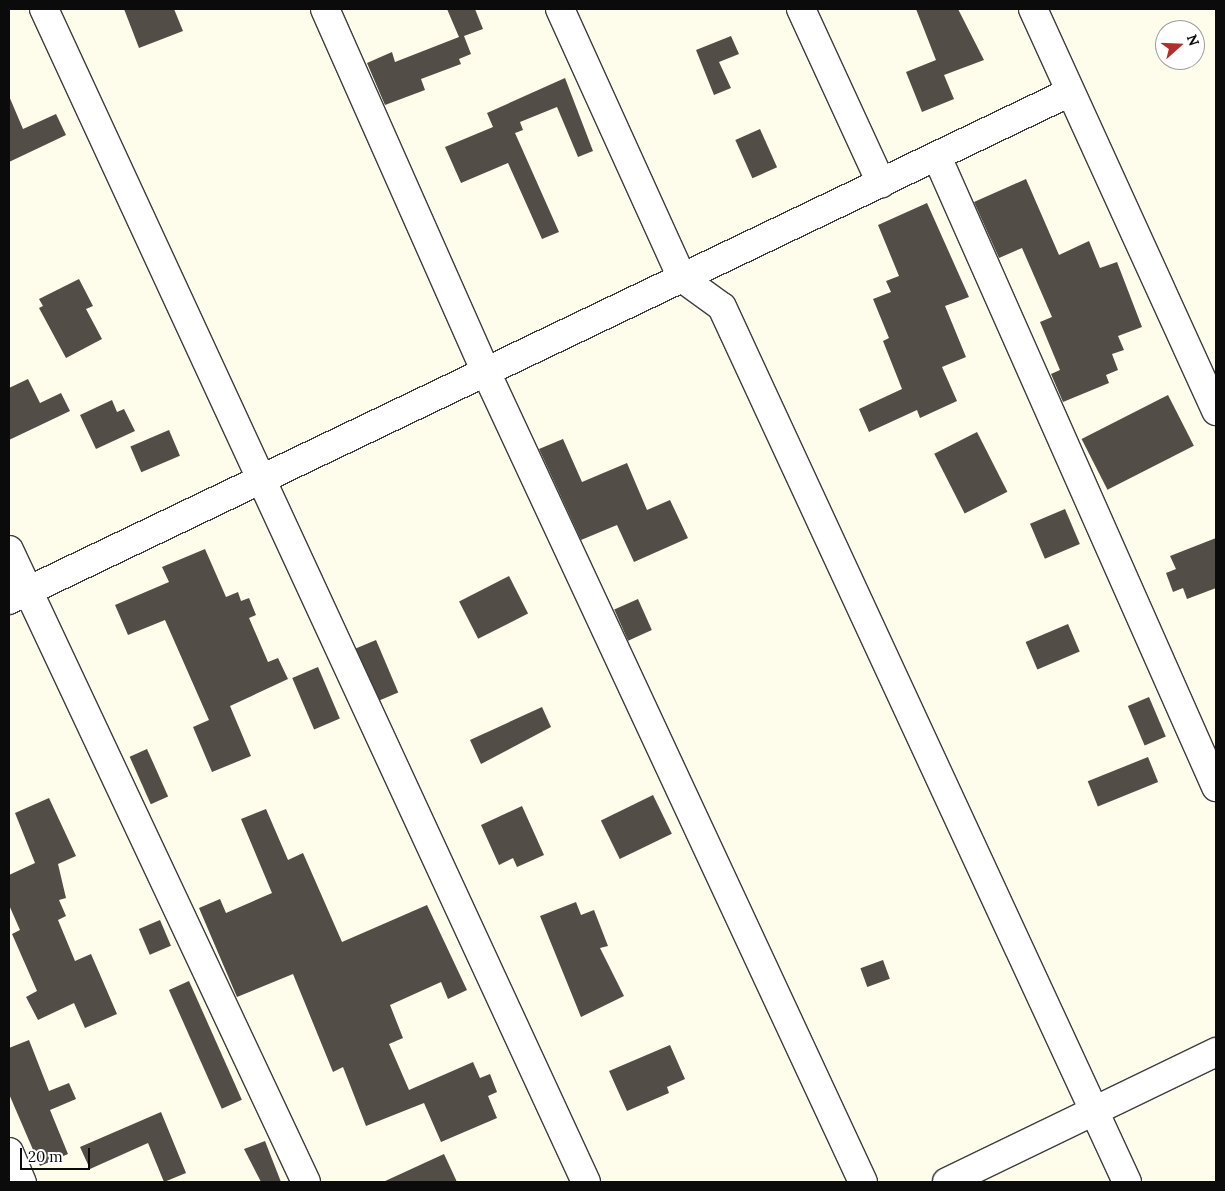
<!DOCTYPE html>
<style>
body{margin:0}
#map{position:relative;width:1225px;height:1191px;overflow:hidden;background:#fefcea;font-family:Lora,serif}
div>[style]{position:absolute}
[style*='--x']{left:calc(var(--x)*1px);top:calc(var(--y)*1px);width:calc(var(--w)*1px);rotate:calc(var(--a)*1deg)}
.building>*{inset:0;background:#534d48;transform-origin:0 0}
.roads{filter:drop-shadow(1px 0 #3e3e3e) drop-shadow(-1px 0 #3e3e3e) drop-shadow(0 1px #3e3e3e) drop-shadow(0 -1px #3e3e3e)}
.minor>*{height:28px;margin:-14px;padding:0 14px;transform-origin:14px;border-radius:14px;background:#fff}
span{translate:-50% -50%;white-space:nowrap;text-align:center;line-height:1.15;-webkit-text-stroke:5px #fff;paint-order:stroke}
.frame{position:absolute;inset:0;border:10px solid #0b0b0b;pointer-events:none}
.north{position:absolute;left:1155px;top:20px;width:50px;height:50px;box-sizing:border-box;background:#fff;border:1px solid #9d9d9d;border-radius:50%;rotate:70deg;font-size:14px;font-weight:700;line-height:20px;text-align:center;color:#0b0b0b}
.north::after{content:'';display:block;margin:auto;width:18px;height:22px;background:#b52c29;clip-path:polygon(50% 0,100% 100%,50% 72%,0 100%)}
.scale{position:absolute;left:20px;top:1148px;width:70px;height:22px;box-sizing:border-box;border:2px solid #0b0b0b;border-top:0;padding-left:6px;font-size:15px;line-height:18px;white-space:nowrap;color:#0b0b0b;-webkit-text-stroke:4px #fff;paint-order:stroke}
</style>
<div id="map">
<div class="building">
<i style="clip-path:polygon(124px 9px,174px 9px,183px 31px,139px 48px)"></i>
<i style="clip-path:polygon(447px 9px,475px 9px,483px 29px,464px 36px,471px 54px,459px 59px,461px 64px,421px 79px,425px 90px,385px 105px,367px 63px,392px 52px,395px 62px,459px 37px)"></i>
<i style="clip-path:polygon(916px 9px,958px 9px,984px 60px,944px 75px,954px 99px,922px 112px,906px 72px,936px 60px)"></i>
<i style="clip-path:polygon(731px 36px,739px 54px,719px 62px,731px 88px,714px 95px,696px 50px)"></i>
<i style="clip-path:polygon(565px 78px,593px 151px,578px 157px,557px 107px,520px 122px,523px 130px,515px 133px,559px 232px,542px 239px,508px 163px,461px 183px,445px 147px,493px 127px,487px 113px)"></i>
<i style="clip-path:polygon(9px 96px,23px 129px,56px 114px,66px 135px,9px 162px)"></i>
<i style="left:760px;top:129px;width:42px;height:27px;rotate:66deg"></i>
<i style="clip-path:polygon(1026px 179px,1059px 255px,1089px 241px,1100px 268px,1117px 262px,1142px 327px,1118px 336px,1124px 350px,1112px 354px,1118px 370px,1106px 375px,1109px 383px,1063px 402px,1051px 374px,1060px 370px,1040px 322px,1052px 317px,1022px 248px,999px 258px,974px 202px)"></i>
<i style="clip-path:polygon(927px 203px,969px 297px,945px 306px,966px 357px,942px 367px,957px 401px,920px 418px,917px 410px,869px 432px,859px 409px,902px 389px,883px 341px,889px 338px,873px 299px,891px 292px,886px 281px,899px 276px,878px 225px)"></i>
<i style="clip-path:polygon(79px 279px,93px 306px,86px 309px,102px 339px,66px 358px,39px 308px,43px 306px,39px 299px)"></i>
<i style="clip-path:polygon(28px 379px,40px 403px,61px 393px,70px 411px,9px 440px,9px 388px)"></i>
<i style="left:1168px;top:395px;width:57px;height:97px;rotate:63deg"></i>
<i style="clip-path:polygon(112px 400px,117px 412px,124px 409px,135px 431px,96px 449px,80px 415px)"></i>
<i style="left:169px;top:430px;width:28px;height:42px;rotate:67deg"></i>
<i style="left:977px;top:432px;width:67px;height:48px;rotate:63deg"></i>
<i style="clip-path:polygon(563px 439px,582px 482px,627px 463px,647px 510px,670px 500px,688px 538px,634px 562px,617px 525px,581px 540px,539px 449px)"></i>
<i style="left:1065px;top:509px;width:38px;height:38px;rotate:67deg"></i>
<i style="clip-path:polygon(1216px 538px,1216px 588px,1187px 599px,1183px 588px,1173px 592px,1166px 573px,1176px 569px,1170px 556px)"></i>
<i style="clip-path:polygon(205px 549px,226px 597px,238px 592px,241px 601px,249px 598px,256px 615px,249px 618px,268px 662px,278px 658px,288px 679px,230px 706px,251px 756px,212px 772px,193px 727px,209px 720px,165px 620px,128px 635px,115px 605px,169px 582px,162px 567px)"></i>
<i style="left:509px;top:576px;width:42px;height:56px;rotate:63deg"></i>
<i style="left:638px;top:599px;width:34px;height:26px;rotate:66deg"></i>
<i style="left:1068px;top:624px;width:30px;height:46px;rotate:67deg"></i>
<i style="left:376px;top:640px;width:57px;height:22px;rotate:67deg"></i>
<i style="left:318px;top:667px;width:56px;height:28px;rotate:67deg"></i>
<i style="left:1149px;top:697px;width:43px;height:23px;rotate:67deg"></i>
<i style="clip-path:polygon(542px 707px,551px 727px,481px 764px,470px 740px)"></i>
<i style="left:147px;top:749px;width:52px;height:19px;rotate:66deg"></i>
<i style="left:1148px;top:757px;width:27px;height:65px;rotate:68deg"></i>
<i style="left:653px;top:795px;width:43px;height:58px;rotate:64deg"></i>
<i style="clip-path:polygon(49px 798px,76px 856px,58px 864px,66px 898px,59px 900px,66px 916px,58px 920px,75px 961px,91px 954px,117px 1014px,85px 1028px,74px 1003px,38px 1020px,26px 997px,37px 991px,12px 934px,20px 930px,9px 905px,9px 875px,35px 863px,15px 813px)"></i>
<i style="clip-path:polygon(522px 806px,544px 855px,517px 867px,513px 858px,499px 865px,481px 825px)"></i>
<i style="clip-path:polygon(266px 809px,288px 860px,303px 853px,342px 942px,427px 905px,467px 990px,448px 999px,441px 982px,390px 1005px,403px 1038px,389px 1044px,409px 1090px,473px 1062px,480px 1078px,490px 1074px,497px 1092px,488px 1096px,497px 1118px,441px 1142px,424px 1103px,366px 1126px,343px 1067px,333px 1072px,293px 974px,237px 997px,199px 908px,220px 899px,226px 913px,272px 893px,241px 819px)"></i>
<i style="clip-path:polygon(576px 902px,581px 915px,594px 910px,608px 946px,600px 948px,624px 996px,581px 1017px,540px 916px)"></i>
<i style="left:160px;top:920px;width:28px;height:23px;rotate:67deg"></i>
<i style="left:883px;top:960px;width:20px;height:24px;rotate:70deg"></i>
<i style="left:189px;top:981px;width:130px;height:22px;rotate:66deg"></i>
<i style="clip-path:polygon(29px 1040px,49px 1091px,69px 1083px,76px 1099px,50px 1110px,68px 1154px,40px 1166px,9px 1094px,9px 1048px)"></i>
<i style="clip-path:polygon(670px 1045px,685px 1079px,667px 1087px,669px 1093px,627px 1111px,609px 1071px)"></i>
<i style="clip-path:polygon(161px 1112px,186px 1173px,164px 1182px,148px 1143px,90px 1169px,80px 1147px)"></i>
<i style="clip-path:polygon(265px 1141px,281px 1182px,261px 1182px,244px 1149px)"></i>
<i style="clip-path:polygon(444px 1154px,457px 1182px,383px 1182px)"></i>
</div>
<div class="roads">
<div class="minor">
<i style="--x:44;--y:9;--w:1292;--a:65.2"></i>
<i style="--x:325;--y:9;--w:397;--a:66.1"></i>
<i style="--x:486;--y:372;--w:893;--a:65.04"></i>
<i style="--x:560;--y:9;--w:295;--a:65.6"></i>
<i style="--x:682;--y:278;--w:49;--a:35.9"></i>
<i style="--x:722;--y:307;--w:964;--a:65.16"></i>
<i style="--x:801;--y:9;--w:192;--a:65.3"></i>
<i style="--x:1033;--y:9;--w:442;--a:65.5"></i>
<i style="--x:938;--y:159;--w:687;--a:66.12"></i>
<i style="--x:9;--y:550;--w:698;--a:64.83"></i>
<i style="--x:9;--y:600;--w:1176;--a:-25.58"></i>
<i style="--x:9;--y:1152;--w:33;--a:67"></i>
<i style="--x:947;--y:1182;--w:299;--a:-25.8"></i>
</div>
</div>
<div class="frame"></div>
<div class="north">N</div>
<div class="scale">20 m</div>
</div>
